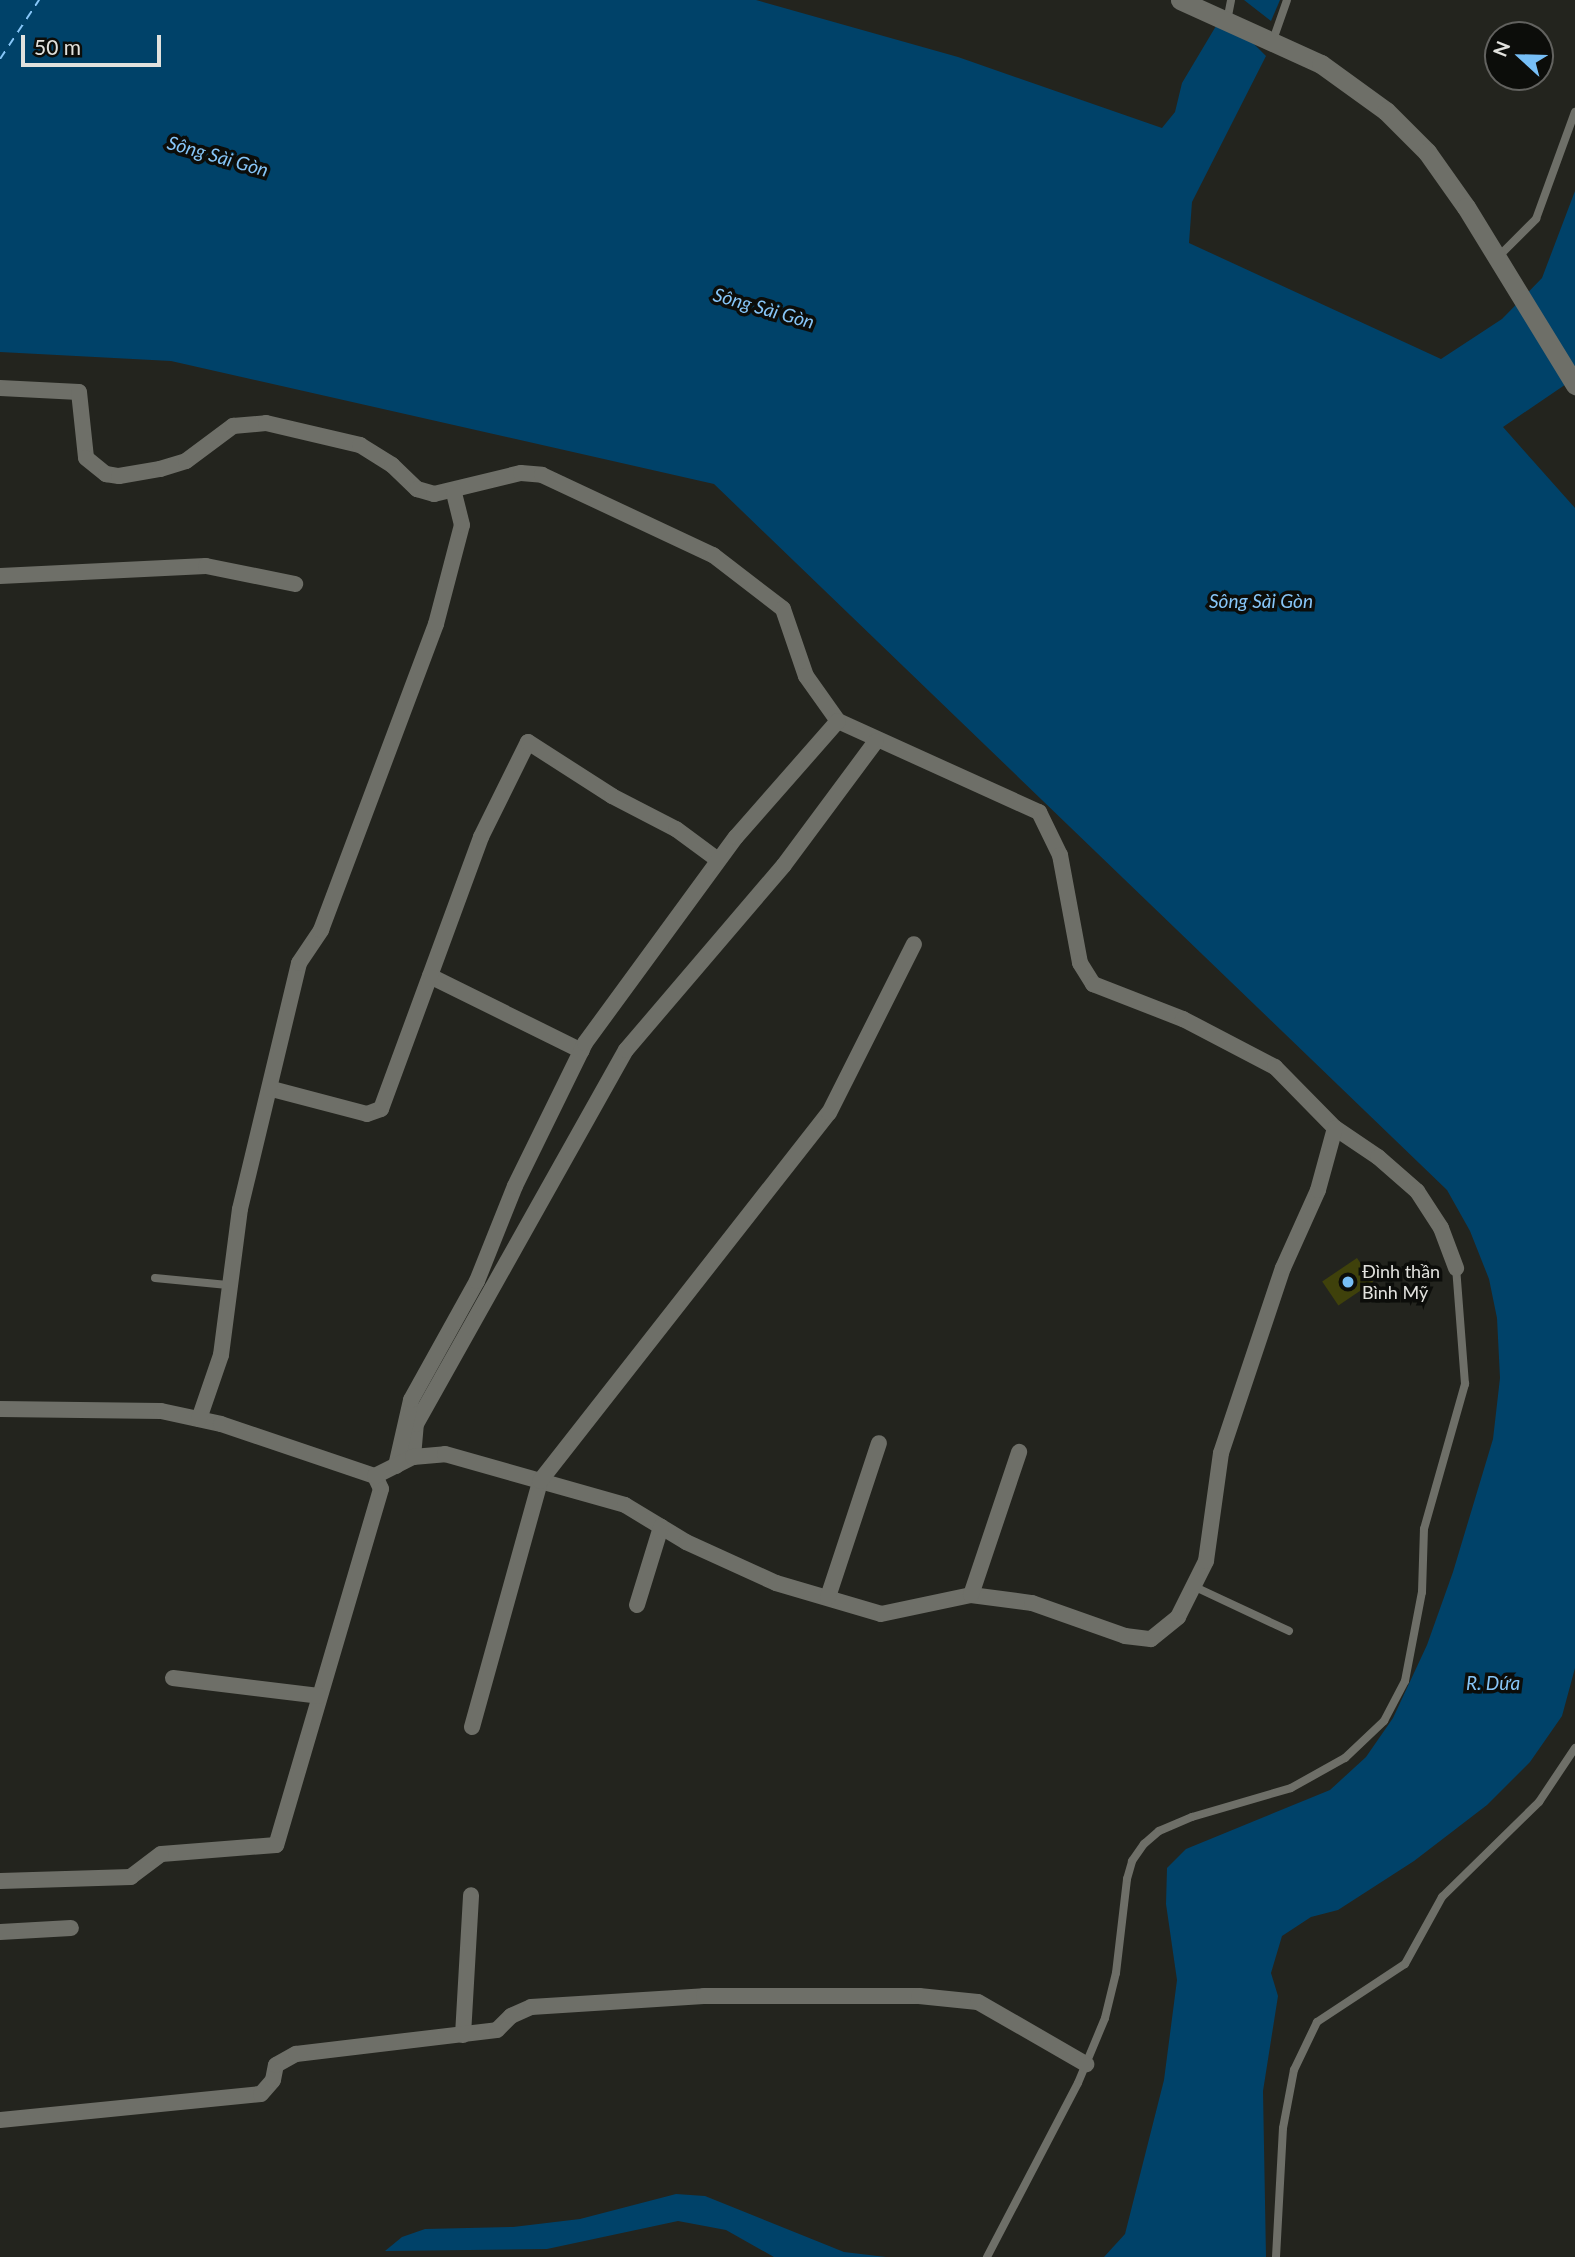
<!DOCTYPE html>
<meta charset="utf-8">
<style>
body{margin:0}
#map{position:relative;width:1575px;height:2257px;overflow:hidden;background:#23241e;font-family:Lato,sans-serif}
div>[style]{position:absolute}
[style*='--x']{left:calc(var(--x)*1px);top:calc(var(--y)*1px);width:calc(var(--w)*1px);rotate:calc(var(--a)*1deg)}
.water>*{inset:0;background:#004269}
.ferry>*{height:2px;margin-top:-1px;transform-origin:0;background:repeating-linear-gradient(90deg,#87c6f8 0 9px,transparent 0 16px)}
.building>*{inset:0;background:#3f410b;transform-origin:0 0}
.service>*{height:8px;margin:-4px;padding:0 4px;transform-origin:4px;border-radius:4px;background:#6e6f68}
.minor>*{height:16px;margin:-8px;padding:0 8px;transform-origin:8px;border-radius:8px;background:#6e6f68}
.tertiary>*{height:19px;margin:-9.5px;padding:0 9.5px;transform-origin:9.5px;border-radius:9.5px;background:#6e6f68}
.dots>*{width:19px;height:19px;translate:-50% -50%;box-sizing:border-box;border:4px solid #0c0d0a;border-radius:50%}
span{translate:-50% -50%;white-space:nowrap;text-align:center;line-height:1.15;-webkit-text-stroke:7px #0c0d0a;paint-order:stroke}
.poi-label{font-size:18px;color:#e2e2de}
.left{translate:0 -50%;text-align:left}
.water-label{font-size:19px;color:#87c6f8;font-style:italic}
.north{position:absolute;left:1484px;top:21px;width:70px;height:70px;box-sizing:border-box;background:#0c0d0a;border:2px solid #62625f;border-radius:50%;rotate:292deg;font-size:19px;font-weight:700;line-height:28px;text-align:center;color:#e2e2de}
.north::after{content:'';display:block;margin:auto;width:24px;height:32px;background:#77bff7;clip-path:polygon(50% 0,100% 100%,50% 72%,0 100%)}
.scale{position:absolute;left:21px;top:35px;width:140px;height:32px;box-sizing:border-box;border:4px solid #e2e2de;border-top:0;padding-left:9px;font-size:21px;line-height:24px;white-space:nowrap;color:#e2e2de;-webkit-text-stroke:5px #0c0d0a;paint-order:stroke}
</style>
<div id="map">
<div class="water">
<i style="clip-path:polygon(0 0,756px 0,958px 57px,1162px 128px,1175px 112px,1182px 83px,1216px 26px,1252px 42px,1266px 56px,1192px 202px,1189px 243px,1441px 359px,1502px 319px,1542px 278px,1575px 191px,1575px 378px,1503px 427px,1575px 508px,1575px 1668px,1562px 1716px,1530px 1762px,1487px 1805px,1414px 1861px,1338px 1910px,1311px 1917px,1282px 1936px,1271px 1973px,1278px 1996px,1263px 2091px,1266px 2257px,1104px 2257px,1125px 2234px,1164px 2080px,1177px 1980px,1166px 1904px,1167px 1868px,1186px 1849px,1330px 1790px,1366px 1757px,1393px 1718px,1427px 1645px,1453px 1572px,1493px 1439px,1500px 1378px,1497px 1318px,1489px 1279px,1470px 1231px,1447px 1190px,714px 484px,171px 361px,0 352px)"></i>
<i style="clip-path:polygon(1244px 0,1280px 0,1271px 21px)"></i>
<i style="clip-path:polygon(676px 2194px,705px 2196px,844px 2252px,886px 2257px,774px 2257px,726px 2230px,678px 2221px,547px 2249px,385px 2251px,402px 2237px,425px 2229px,513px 2227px,580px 2219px)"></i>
</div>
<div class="ferry">
<i style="--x:0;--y:59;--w:71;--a:-56.5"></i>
</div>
<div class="building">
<i style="left:1357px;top:1258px;width:29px;height:42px;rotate:56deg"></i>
</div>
<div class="service">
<i style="--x:1227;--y:21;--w:21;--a:-79"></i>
<i style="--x:1273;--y:40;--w:42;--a:-70.7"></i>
<i style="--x:1498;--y:257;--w:54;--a:-45"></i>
<i style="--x:1536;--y:219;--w:114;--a:-70"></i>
<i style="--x:155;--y:1278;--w:73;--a:5.5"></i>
<i style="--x:1193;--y:1586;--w:106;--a:25.1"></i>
<i style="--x:987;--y:2257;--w:196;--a:-62.4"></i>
<i style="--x:1078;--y:2083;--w:70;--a:-67.4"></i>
<i style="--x:1105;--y:2018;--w:46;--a:-76.3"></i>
<i style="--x:1116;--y:1973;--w:95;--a:-83.3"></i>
<i style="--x:1127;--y:1879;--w:19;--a:-74"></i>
<i style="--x:1132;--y:1861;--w:21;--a:-55"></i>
<i style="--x:1144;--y:1844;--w:20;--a:-41"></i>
<i style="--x:1159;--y:1831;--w:36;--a:-23"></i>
<i style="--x:1192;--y:1817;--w:103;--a:-16.3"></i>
<i style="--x:1291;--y:1788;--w:62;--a:-29.1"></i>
<i style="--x:1345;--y:1758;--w:54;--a:-43.5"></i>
<i style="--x:1384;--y:1721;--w:45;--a:-62.3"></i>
<i style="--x:1405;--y:1681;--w:91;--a:-79.2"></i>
<i style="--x:1422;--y:1592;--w:63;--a:-88.2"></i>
<i style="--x:1424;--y:1529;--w:151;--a:-74.2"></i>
<i style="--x:1465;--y:1384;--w:116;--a:-94.4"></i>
<i style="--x:1276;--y:2257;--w:129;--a:-86.9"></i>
<i style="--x:1283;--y:2128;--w:59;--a:-79.3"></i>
<i style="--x:1294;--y:2070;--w:53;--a:-64.4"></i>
<i style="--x:1317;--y:2022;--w:105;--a:-33.4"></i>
<i style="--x:1405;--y:1964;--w:77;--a:-61.1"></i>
<i style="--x:1442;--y:1897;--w:136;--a:-44.4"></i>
<i style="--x:1539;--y:1802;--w:65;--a:-56.3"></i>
</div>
<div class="minor">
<i style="--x:0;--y:388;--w:79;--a:2.9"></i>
<i style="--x:79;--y:392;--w:66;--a:83.9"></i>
<i style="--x:86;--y:458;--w:26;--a:39"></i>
<i style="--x:106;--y:474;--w:13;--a:9"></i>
<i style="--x:119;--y:476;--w:42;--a:-9.7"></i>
<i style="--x:160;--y:469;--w:27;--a:-17"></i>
<i style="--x:186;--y:461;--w:59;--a:-36.7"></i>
<i style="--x:233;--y:426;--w:33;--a:-5"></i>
<i style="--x:266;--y:423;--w:97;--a:13.2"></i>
<i style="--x:360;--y:445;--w:38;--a:32"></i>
<i style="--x:392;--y:465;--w:35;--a:44"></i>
<i style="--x:417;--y:489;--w:18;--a:16"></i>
<i style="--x:434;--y:494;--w:89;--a:-13.6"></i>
<i style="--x:521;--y:473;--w:21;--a:5"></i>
<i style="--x:542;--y:475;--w:189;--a:25.1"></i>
<i style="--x:713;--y:555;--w:88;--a:37.6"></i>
<i style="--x:783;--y:609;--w:71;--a:71.1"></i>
<i style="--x:806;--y:676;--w:55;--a:54.6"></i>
<i style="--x:838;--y:721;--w:221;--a:24.4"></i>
<i style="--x:1039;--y:812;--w:48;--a:64"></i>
<i style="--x:1060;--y:855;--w:110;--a:79.5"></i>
<i style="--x:1080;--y:963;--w:25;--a:58"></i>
<i style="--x:1093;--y:984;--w:97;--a:21.3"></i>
<i style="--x:1183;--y:1019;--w:104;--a:27.6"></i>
<i style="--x:1275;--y:1067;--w:86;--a:45.5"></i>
<i style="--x:1335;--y:1128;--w:52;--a:34"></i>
<i style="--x:1378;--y:1157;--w:52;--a:41.1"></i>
<i style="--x:1417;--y:1191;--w:44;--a:57"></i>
<i style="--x:1441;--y:1228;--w:43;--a:69.4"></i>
<i style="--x:0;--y:576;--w:206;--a:-2.8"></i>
<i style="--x:206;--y:566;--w:91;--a:11.4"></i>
<i style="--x:430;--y:976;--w:169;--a:26.3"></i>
<i style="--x:272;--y:1089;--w:98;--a:14.7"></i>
<i style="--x:367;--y:1114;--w:15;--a:-20"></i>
<i style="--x:381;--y:1109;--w:290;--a:-69.8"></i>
<i style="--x:481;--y:837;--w:106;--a:-63.7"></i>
<i style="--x:528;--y:742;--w:100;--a:32.7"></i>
<i style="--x:612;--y:796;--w:72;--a:27.3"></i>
<i style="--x:676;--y:829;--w:52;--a:36.4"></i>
<i style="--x:0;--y:1409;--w:161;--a:0.7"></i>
<i style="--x:161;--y:1411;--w:61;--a:12.2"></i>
<i style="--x:221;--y:1424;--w:163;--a:18.7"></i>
<i style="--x:375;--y:1476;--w:14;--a:65"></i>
<i style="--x:381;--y:1489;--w:371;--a:106.4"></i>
<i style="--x:276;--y:1845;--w:115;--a:175.5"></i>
<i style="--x:161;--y:1854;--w:38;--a:143"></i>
<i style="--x:131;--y:1877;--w:131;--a:178.3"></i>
<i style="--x:199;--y:1419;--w:68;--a:-71"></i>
<i style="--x:221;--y:1355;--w:147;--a:-82.6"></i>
<i style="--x:240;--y:1209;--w:253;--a:-76.5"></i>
<i style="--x:299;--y:963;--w:40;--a:-56"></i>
<i style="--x:321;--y:930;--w:327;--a:-69.4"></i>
<i style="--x:436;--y:624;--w:102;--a:-75.3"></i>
<i style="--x:462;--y:525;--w:36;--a:-104"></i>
<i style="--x:413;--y:1457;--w:33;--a:-85"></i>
<i style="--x:416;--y:1424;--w:429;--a:-60.7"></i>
<i style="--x:626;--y:1050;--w:243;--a:-49.5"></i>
<i style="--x:784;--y:865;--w:154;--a:-53.4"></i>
<i style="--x:396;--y:1466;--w:68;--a:-77.2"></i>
<i style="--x:411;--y:1400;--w:136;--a:-61"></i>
<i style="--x:477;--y:1281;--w:102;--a:-68.2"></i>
<i style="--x:515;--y:1186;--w:159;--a:-63.9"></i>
<i style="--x:585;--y:1043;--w:255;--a:-53.8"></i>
<i style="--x:736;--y:837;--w:154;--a:-48.7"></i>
<i style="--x:375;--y:1476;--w:42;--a:-26.6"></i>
<i style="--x:413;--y:1457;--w:32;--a:-5"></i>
<i style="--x:445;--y:1454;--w:187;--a:15.8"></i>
<i style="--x:625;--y:1505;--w:71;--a:31.2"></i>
<i style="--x:686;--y:1542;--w:99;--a:24.5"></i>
<i style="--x:776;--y:1583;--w:109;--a:16.4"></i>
<i style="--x:881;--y:1614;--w:92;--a:-11.9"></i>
<i style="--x:971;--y:1595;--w:62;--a:7.5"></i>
<i style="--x:1032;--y:1603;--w:99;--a:19.5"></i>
<i style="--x:1125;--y:1636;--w:26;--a:7"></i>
<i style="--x:1151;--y:1639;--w:35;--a:-39"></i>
<i style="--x:1178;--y:1617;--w:63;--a:-63.4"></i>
<i style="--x:1206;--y:1561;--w:109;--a:-82.1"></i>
<i style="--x:1221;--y:1453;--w:195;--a:-71.5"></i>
<i style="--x:1283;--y:1268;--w:85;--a:-65.8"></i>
<i style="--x:1318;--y:1190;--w:64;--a:-74.7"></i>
<i style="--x:971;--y:1595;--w:151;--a:-71.4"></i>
<i style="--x:828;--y:1597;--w:162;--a:-71.7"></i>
<i style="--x:637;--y:1605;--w:82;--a:-72.9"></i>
<i style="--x:173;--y:1678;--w:147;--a:7"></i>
<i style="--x:472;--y:1727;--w:255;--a:-74.5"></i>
<i style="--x:540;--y:1481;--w:468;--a:-51.9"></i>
<i style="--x:829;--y:1113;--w:189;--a:-63.3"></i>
<i style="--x:0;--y:1932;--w:71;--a:-3.2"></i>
<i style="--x:463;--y:2035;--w:140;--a:-86.7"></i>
<i style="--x:0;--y:2120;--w:262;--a:-5.7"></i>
<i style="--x:261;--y:2094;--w:18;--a:-49"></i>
<i style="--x:273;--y:2080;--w:15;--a:-79"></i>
<i style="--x:276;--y:2065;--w:23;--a:-29"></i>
<i style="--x:296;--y:2054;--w:202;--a:-6.8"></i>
<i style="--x:497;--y:2030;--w:20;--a:-45"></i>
<i style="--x:511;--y:2016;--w:22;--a:-24"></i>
<i style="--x:531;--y:2007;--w:173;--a:-3.6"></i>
<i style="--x:704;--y:1996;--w:215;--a:0"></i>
<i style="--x:919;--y:1996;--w:59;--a:5.8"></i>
<i style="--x:978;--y:2002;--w:125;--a:29.9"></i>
</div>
<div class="tertiary">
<i style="--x:1180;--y:0;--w:155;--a:24.4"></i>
<i style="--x:1321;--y:64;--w:80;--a:35.9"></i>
<i style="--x:1386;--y:111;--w:58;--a:45"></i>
<i style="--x:1427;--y:152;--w:67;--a:54.7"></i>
<i style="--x:1466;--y:207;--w:209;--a:58.5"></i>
</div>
<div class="dots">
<i style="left:1348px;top:1282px;background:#77bff7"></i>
</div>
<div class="poi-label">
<span class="left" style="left:1362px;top:1282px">Đình thần<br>Bình Mỹ</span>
</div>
<div class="water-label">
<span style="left:218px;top:156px;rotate:16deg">Sông Sài Gòn</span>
<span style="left:764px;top:308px;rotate:16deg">Sông Sài Gòn</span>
<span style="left:1261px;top:601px">Sông Sài Gòn</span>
<span style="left:1493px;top:1683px">R. Dứa</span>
</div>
<div class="north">N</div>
<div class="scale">50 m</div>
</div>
